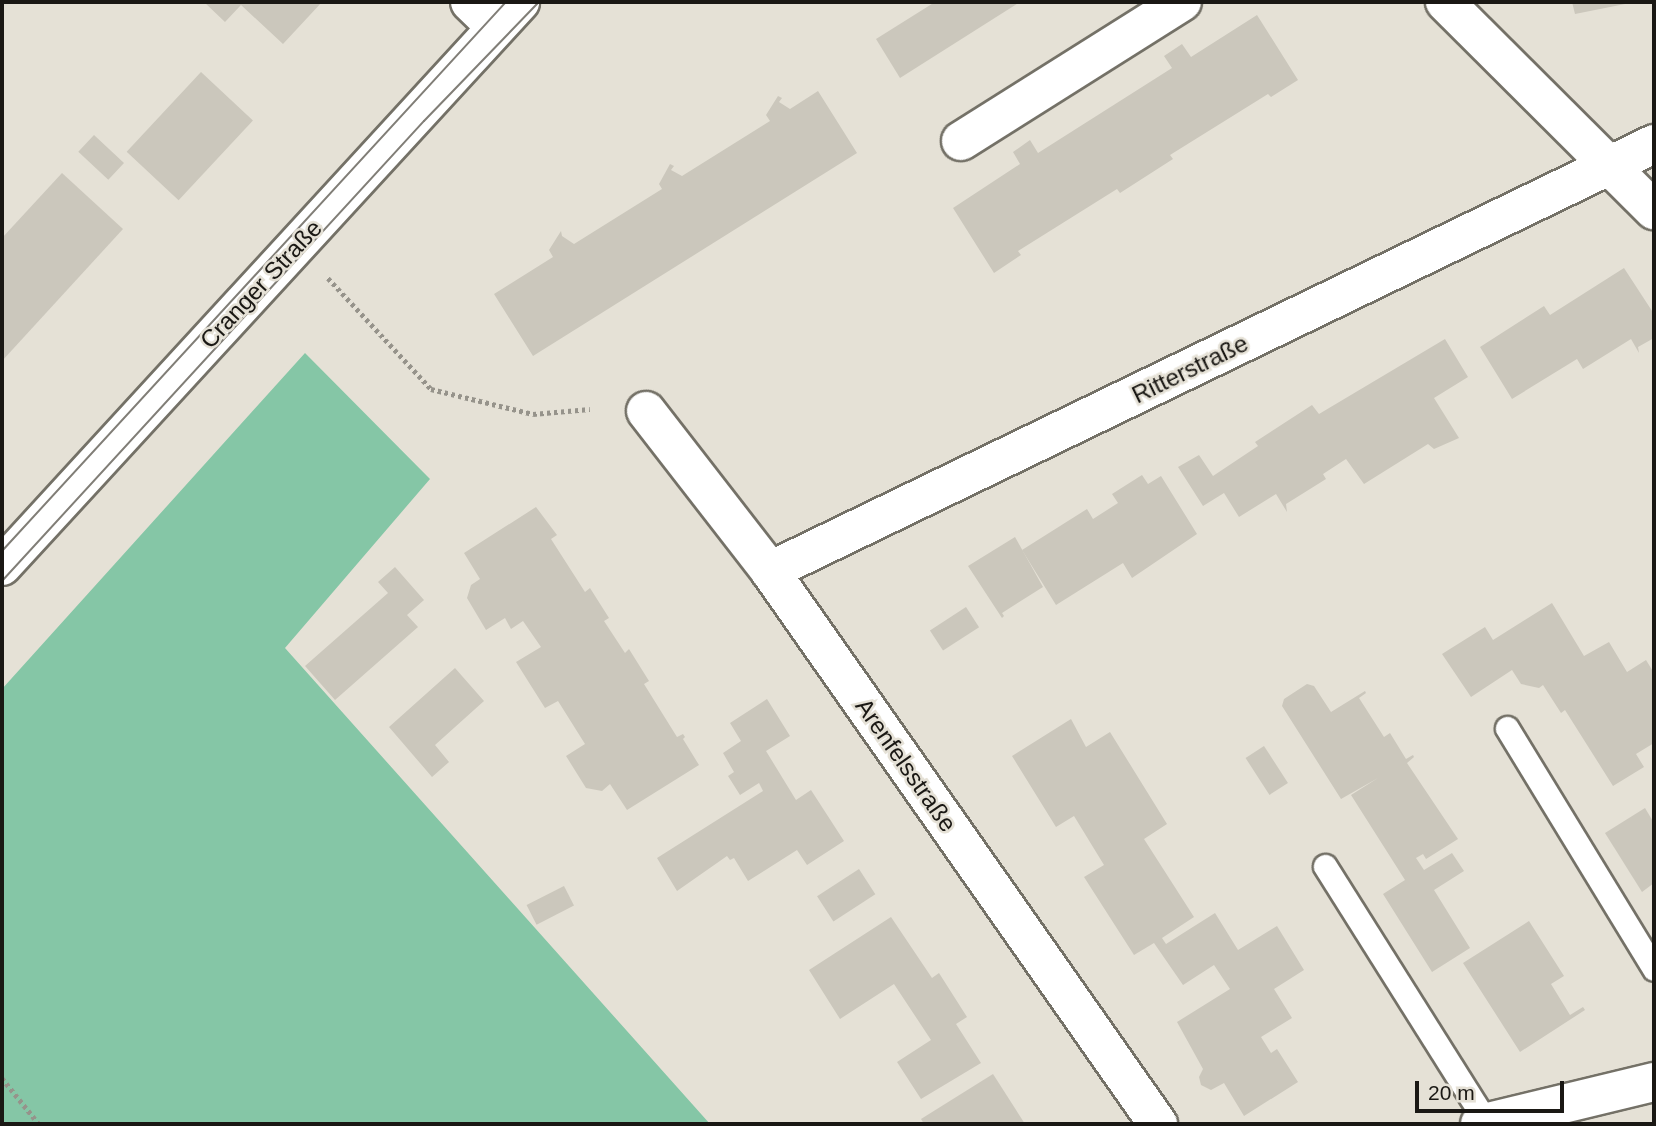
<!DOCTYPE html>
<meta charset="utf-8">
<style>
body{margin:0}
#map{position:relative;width:1656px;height:1126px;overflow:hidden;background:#e5e1d6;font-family:Arial,sans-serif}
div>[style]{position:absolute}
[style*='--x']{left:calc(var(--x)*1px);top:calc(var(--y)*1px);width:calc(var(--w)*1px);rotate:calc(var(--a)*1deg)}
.green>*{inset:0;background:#85c6a6}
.building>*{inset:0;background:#cbc7bc;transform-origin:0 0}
.path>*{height:4.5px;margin-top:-2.25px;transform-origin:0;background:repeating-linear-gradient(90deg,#96938b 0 3.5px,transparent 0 7px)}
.roads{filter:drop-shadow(2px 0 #747167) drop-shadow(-2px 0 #747167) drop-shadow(0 2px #747167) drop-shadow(0 -2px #747167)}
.lane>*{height:23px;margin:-11.5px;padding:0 11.5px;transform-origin:11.5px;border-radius:11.5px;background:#fff}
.street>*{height:38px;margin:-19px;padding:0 19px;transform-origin:19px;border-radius:19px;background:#fff}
.secondary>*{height:38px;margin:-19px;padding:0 19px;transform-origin:19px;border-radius:19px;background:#fff}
.tram>*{height:2px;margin:-1px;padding:0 1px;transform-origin:1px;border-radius:1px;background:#817e77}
span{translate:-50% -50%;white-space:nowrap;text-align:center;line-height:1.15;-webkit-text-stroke:5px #e5e1d6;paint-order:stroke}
.street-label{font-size:24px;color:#1a1814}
.frame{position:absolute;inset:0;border:4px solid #1a1814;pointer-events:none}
.scale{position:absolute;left:1415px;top:1081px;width:149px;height:32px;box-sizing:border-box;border:4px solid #1a1814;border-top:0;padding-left:9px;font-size:21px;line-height:24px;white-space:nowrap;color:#1a1814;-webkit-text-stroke:5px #e5e1d6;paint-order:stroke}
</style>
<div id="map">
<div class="green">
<i style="clip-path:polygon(305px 353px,430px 479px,285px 648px,710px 1124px,2px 1124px,2px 689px)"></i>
</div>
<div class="building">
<i style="clip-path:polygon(204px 2px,322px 2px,283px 44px,241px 5px,225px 22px)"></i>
<i style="clip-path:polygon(935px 2px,1020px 2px,900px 78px,876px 39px)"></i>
<i style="clip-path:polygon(1572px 2px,1630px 2px,1630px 3px,1575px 14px)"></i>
<i style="clip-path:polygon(1257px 15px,1298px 80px,1271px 97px,1268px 94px,1170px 155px,1173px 159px,1120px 193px,1117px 189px,1018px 251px,1021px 255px,994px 273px,953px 208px,1020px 164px,1013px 152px,1030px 140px,1038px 153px,1172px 68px,1164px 56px,1182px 44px,1191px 57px)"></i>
<i style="left:201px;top:72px;width:71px;height:109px;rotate:43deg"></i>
<i style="clip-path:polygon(818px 91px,857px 153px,533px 356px,494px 294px,553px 257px,549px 250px,561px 231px,562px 236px,574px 244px,662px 189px,659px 184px,670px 164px,674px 166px,671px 170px,682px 176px,770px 121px,766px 115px,778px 96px,782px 98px,779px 102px,790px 109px)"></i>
<i style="left:94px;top:135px;width:41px;height:23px;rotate:43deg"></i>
<i style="clip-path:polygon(62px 173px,123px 229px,2px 361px,2px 238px)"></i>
<i style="clip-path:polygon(1624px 268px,1654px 314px,1654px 338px,1638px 347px,1639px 353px,1631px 339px,1583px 369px,1577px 359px,1512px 399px,1480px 347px,1544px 306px,1550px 315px)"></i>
<i style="clip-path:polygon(1445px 339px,1468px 377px,1434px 398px,1459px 438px,1434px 449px,1428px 444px,1364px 484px,1346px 459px,1323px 474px,1326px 479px,1286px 504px,1287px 512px,1276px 494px,1239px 517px,1224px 493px,1203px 506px,1178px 467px,1199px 455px,1213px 476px,1258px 446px,1255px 442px,1312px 405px,1319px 414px)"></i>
<i style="clip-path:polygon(1142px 475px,1148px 484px,1161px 476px,1197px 534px,1132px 578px,1123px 563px,1056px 605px,1022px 550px,1087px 509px,1093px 519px,1118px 503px,1112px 494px)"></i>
<i style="clip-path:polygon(536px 507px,557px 535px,551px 539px,585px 592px,590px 588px,609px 618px,604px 621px,625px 653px,629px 649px,649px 681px,644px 684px,677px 737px,683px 734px,685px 737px,683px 739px,699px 765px,627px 810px,610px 784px,602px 791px,586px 788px,566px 756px,585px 744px,558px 701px,545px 708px,516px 662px,541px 647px,523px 621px,511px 629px,505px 618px,486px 630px,467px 598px,471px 585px,480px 579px,464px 553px)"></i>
<i style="clip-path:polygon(1015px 537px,1043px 587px,1002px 613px,1004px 616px,1002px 618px,968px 566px)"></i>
<i style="clip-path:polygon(395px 567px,424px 600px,407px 615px,418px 627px,335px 700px,305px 666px,388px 593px,378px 582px)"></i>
<i style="clip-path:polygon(1552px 603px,1584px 656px,1609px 642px,1627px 672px,1646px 660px,1654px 673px,1654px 743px,1636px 754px,1644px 767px,1613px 786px,1565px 710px,1561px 713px,1543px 685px,1539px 688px,1521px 684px,1512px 670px,1471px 697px,1442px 654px,1485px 627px,1493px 640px)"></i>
<i style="left:966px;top:607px;width:24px;height:43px;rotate:57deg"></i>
<i style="clip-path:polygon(455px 668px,484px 701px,435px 745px,449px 762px,432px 777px,389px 727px)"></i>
<i style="clip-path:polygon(1307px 684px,1314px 686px,1331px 712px,1365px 691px,1366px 693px,1359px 698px,1384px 737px,1390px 733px,1406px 759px,1413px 755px,1414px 757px,1407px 763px,1458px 839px,1426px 859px,1423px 854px,1416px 858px,1424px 870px,1452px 853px,1464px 871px,1434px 890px,1470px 948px,1432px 972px,1383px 894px,1405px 880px,1351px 795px,1378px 778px,1341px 799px,1282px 706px,1284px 699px)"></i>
<i style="clip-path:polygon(767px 699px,790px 736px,766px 751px,796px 800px,811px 790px,844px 841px,807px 865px,797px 850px,748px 881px,734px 858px,730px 860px,727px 856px,677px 891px,657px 858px,763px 791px,759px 783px,740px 795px,728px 776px,734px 772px,723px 753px,741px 741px,730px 723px)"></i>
<i style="clip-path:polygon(1071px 719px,1086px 747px,1110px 732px,1167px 824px,1144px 839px,1194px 917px,1162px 938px,1166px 944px,1215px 913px,1238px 950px,1277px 926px,1304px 970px,1274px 989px,1292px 1018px,1261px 1037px,1271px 1053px,1277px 1049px,1298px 1082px,1244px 1116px,1224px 1083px,1211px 1090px,1201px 1085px,1199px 1077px,1203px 1069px,1177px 1022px,1230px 989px,1214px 965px,1183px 985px,1154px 943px,1134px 955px,1084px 877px,1104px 865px,1074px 816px,1056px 827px,1012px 756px)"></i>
<i style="left:1264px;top:746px;width:44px;height:22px;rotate:57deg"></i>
<i style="clip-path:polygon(1645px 808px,1654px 823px,1654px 883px,1642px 892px,1605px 833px)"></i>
<i style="left:859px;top:869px;width:30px;height:50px;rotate:57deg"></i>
<i style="left:564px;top:886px;width:22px;height:42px;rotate:63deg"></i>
<i style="clip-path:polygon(891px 917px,932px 978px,939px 973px,967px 1017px,956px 1024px,981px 1063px,921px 1099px,897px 1062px,931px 1040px,894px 984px,840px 1019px,809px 970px)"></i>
<i style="clip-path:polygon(1529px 921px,1564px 976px,1551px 984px,1570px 1015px,1583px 1007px,1585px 1010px,1520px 1052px,1463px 963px)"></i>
<i style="clip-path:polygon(993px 1074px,1025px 1124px,924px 1124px,921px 1119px)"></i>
</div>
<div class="path">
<i style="--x:328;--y:278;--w:151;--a:47.1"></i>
<i style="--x:431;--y:389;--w:105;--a:13.8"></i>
<i style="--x:533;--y:414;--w:57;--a:-5"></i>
<i style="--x:2;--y:1078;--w:59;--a:51.2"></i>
</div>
<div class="roads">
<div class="lane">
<i style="--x:1507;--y:728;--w:282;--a:58.6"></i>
<i style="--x:1325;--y:866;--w:304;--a:57.8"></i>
</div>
<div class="street">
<i style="--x:470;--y:2;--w:36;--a:44"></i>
<i style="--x:1445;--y:2;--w:295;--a:44.9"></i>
<i style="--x:961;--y:141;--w:261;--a:-32.2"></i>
<i style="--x:646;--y:411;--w:202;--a:52.2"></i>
<i style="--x:770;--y:571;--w:676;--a:54.95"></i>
<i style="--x:770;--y:571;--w:982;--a:-25.78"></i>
<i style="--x:1480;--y:1124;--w:179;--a:-13.6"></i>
</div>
<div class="secondary">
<i style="--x:2;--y:566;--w:766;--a:-47.43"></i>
</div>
</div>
<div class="tram">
<i style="--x:2;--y:551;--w:745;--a:-47.45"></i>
<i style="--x:2;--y:581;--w:624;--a:-47.47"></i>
<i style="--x:424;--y:121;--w:165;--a:-46"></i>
</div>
<div class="street-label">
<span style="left:261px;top:284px;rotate:-47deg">Cranger Straße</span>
<span style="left:1190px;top:369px;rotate:-26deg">Ritterstraße</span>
<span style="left:906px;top:765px;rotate:55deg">Arenfelsstraße</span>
</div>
<div class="frame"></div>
<div class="scale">20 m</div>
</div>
